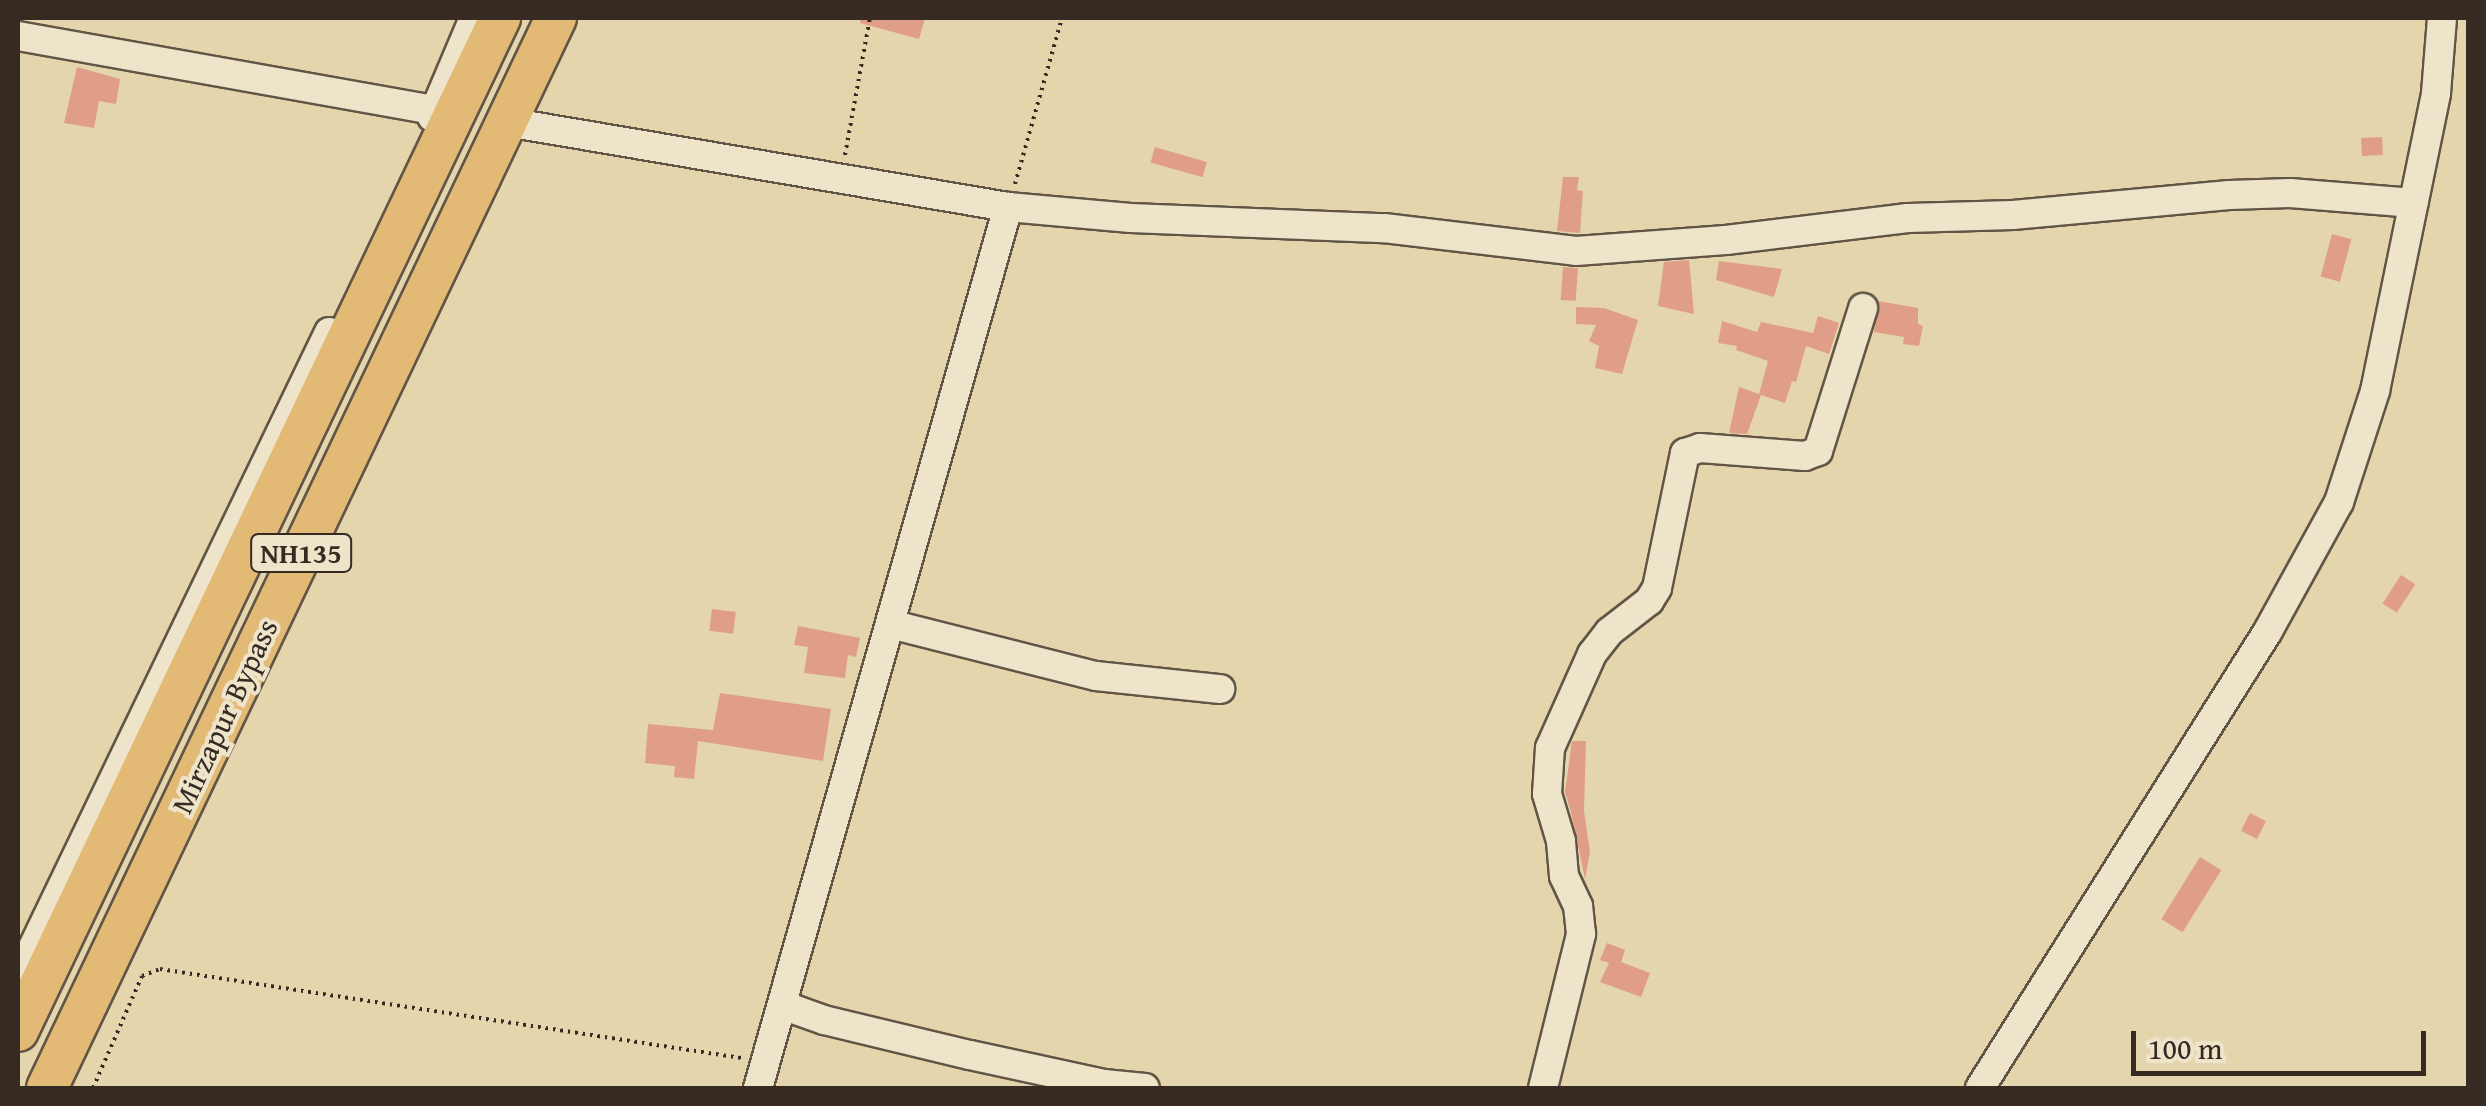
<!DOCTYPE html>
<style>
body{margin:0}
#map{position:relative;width:2486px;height:1106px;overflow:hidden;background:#e4d5ad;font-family:"Gentium Book Plus",serif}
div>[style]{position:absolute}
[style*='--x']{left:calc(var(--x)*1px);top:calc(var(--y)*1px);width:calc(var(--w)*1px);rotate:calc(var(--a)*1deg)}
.building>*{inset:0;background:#e09e89;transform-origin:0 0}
.path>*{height:4px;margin-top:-2px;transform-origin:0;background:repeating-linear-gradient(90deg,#372a22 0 2.5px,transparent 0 7.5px)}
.roads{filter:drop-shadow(2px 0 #625545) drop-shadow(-2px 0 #625545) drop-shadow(0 2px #625545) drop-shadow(0 -2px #625545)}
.minor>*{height:28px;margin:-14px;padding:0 14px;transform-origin:14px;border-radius:14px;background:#ede4ca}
.highway>*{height:40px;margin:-20px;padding:0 20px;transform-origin:20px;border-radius:20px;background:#e2ba76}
span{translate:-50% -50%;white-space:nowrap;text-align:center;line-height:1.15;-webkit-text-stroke:8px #ede4ca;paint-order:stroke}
.shield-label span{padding:2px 8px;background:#ede4ca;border:2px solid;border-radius:8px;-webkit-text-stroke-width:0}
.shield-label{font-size:28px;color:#372a22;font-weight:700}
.street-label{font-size:30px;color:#372a22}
.frame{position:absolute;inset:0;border:20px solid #372a22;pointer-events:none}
.scale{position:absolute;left:2131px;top:1031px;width:295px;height:45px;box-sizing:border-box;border:5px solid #372a22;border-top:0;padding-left:12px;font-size:30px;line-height:35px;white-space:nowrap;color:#372a22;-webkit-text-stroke:8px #ede4ca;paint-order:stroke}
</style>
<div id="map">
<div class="building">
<i style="clip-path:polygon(860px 18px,925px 18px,919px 39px,860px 23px)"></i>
<i style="clip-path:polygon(77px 67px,120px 79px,116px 104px,99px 101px,94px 128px,64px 123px)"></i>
<i style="left:2382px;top:137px;width:18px;height:21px;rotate:87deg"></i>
<i style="left:1155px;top:147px;width:54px;height:16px;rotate:16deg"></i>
<i style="clip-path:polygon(1563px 177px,1579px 177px,1577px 190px,1583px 191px,1580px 233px,1557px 231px)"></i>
<i style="left:2332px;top:234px;width:20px;height:44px;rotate:15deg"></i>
<i style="clip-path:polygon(1689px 260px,1694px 314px,1658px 306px,1664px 262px)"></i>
<i style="clip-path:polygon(1719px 261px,1782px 269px,1774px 297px,1716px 280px)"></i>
<i style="left:1563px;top:267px;width:15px;height:33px;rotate:4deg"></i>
<i style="clip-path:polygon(1878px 301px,1918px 308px,1918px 324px,1923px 326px,1919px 346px,1903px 344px,1904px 337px,1874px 332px)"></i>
<i style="clip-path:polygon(1576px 307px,1604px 308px,1638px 320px,1622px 374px,1595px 368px,1599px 346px,1589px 341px,1596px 325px,1576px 324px)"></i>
<i style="clip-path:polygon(1818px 316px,1839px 323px,1829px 354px,1806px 346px,1796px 382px,1792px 381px,1785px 403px,1761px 395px,1747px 434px,1729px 433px,1739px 387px,1759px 394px,1768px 361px,1736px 350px,1737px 346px,1718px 343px,1722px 321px,1757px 332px,1761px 322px,1813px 333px)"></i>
<i style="left:2401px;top:575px;width:17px;height:34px;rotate:33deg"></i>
<i style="left:712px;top:609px;width:24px;height:22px;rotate:7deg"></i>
<i style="clip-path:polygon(798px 626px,860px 638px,856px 657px,848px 655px,845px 678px,804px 673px,808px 647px,794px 645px)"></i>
<i style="clip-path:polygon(720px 693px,831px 709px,823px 761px,698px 741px,694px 779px,674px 777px,675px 766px,645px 763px,648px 724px,713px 730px)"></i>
<i style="clip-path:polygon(1572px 741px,1586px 741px,1584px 811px,1590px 852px,1585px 879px,1571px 812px,1577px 812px,1571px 812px,1565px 792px)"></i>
<i style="left:2250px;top:813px;width:18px;height:20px;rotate:27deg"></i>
<i style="left:2200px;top:857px;width:25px;height:73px;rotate:32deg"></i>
<i style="clip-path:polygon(1607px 943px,1625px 950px,1621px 962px,1650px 973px,1641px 997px,1600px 982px,1609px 963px,1600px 960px)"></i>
</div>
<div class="path">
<i style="--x:845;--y:155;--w:139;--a:-79.7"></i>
<i style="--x:1015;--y:184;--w:173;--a:-74.2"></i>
<i style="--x:93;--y:1088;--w:122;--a:-66.4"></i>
<i style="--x:142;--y:976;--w:19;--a:-21"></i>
<i style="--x:160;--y:969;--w:588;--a:8.71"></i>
</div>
<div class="roads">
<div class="minor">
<i style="--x:18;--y:36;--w:424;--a:10.1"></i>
<i style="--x:432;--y:117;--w:108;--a:-67"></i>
<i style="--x:507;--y:122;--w:508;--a:9.63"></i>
<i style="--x:1008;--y:207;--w:123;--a:5.1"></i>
<i style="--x:1131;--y:218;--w:253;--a:2.3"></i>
<i style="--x:1384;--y:228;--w:193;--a:6.8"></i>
<i style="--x:1576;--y:251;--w:150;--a:-4.2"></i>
<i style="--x:1726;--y:240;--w:183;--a:-6.9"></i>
<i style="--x:1908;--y:218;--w:105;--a:-1.6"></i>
<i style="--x:2013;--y:215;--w:217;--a:-5.3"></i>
<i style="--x:2229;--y:195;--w:61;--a:-1.9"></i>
<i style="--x:2290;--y:193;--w:124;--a:4.6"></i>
<i style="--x:890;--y:624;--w:212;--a:14.2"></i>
<i style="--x:1096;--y:676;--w:125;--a:6"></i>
<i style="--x:18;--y:978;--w:717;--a:-64.29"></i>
<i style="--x:782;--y:1005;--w:45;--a:19.7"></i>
<i style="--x:824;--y:1020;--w:150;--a:13.5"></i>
<i style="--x:970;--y:1055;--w:137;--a:12.2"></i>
<i style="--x:1104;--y:1084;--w:41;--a:5.6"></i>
<i style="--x:758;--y:1088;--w:916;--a:-74.16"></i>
<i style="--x:1543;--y:1088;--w:159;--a:-76.1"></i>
<i style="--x:1581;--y:934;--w:28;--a:-96"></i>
<i style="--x:1578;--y:906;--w:33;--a:-115"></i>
<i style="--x:1564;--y:876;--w:35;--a:-95"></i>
<i style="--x:1561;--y:841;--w:49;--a:-106.6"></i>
<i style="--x:1547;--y:794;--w:46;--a:-86.3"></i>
<i style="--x:1550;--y:748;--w:103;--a:-65.9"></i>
<i style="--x:1592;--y:654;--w:28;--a:-52"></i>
<i style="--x:1609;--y:632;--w:51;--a:-37.8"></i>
<i style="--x:1649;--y:601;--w:15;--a:-58"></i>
<i style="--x:1657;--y:588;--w:138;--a:-78.3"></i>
<i style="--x:1685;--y:453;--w:16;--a:-18"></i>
<i style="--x:1700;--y:448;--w:105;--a:4.4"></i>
<i style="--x:1805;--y:456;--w:14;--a:-21"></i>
<i style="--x:1818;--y:451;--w:150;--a:-72.5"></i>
<i style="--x:1980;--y:1088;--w:540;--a:-57.78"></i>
<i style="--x:2268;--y:631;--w:147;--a:-61.2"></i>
<i style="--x:2339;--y:502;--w:117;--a:-72"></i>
<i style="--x:2375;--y:391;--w:304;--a:-78.4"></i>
<i style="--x:2436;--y:93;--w:75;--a:-85.4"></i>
</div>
<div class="highway">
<i style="--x:18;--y:1031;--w:1122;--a:-64.55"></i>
<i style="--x:47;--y:1088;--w:1185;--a:-64.56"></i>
</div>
</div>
<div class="shield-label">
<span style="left:301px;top:553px">NH135</span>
</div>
<div class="street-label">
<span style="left:224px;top:716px;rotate:-65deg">Mirzapur Bypass</span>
</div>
<div class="frame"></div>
<div class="scale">100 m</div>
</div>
